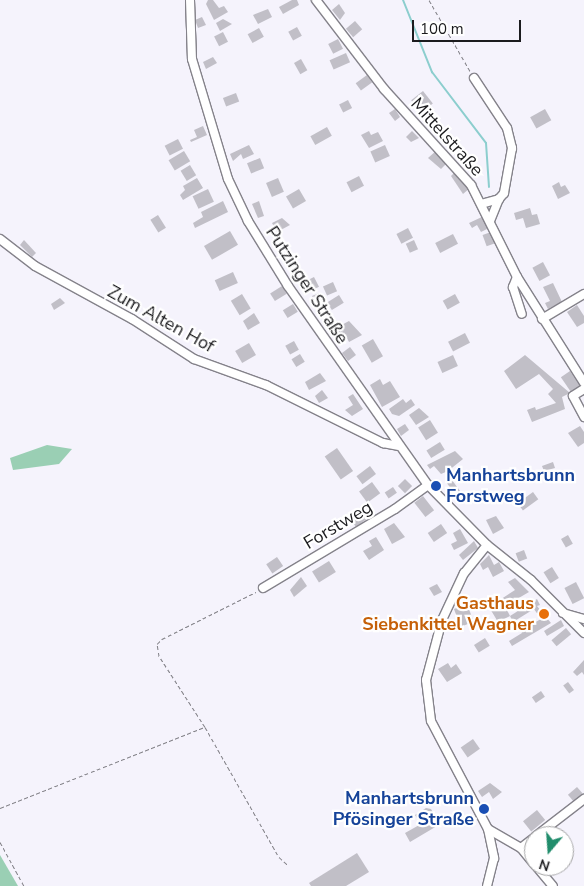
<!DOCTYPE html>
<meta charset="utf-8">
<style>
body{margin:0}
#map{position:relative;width:584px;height:886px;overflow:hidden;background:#f5f3fc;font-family:"Nunito Sans",sans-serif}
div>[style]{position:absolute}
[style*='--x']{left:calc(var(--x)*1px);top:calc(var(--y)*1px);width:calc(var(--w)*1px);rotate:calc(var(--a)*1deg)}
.forest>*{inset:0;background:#9acfb4}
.stream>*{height:2px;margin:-1px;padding:0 1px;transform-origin:1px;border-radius:1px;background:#8ccece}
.building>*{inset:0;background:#c1bfc7;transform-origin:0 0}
.path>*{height:1px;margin-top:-0.5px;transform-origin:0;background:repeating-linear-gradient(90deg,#807f85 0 4px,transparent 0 6.5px)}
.roads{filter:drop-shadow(1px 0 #84828a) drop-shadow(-1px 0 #84828a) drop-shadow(0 1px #84828a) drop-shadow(0 -1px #84828a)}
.minor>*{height:8px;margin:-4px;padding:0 4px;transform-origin:4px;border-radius:4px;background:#fff}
.dots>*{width:14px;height:14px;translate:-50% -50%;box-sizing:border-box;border:2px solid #fff;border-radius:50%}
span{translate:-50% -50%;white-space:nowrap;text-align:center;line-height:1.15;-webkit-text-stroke:4.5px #fff;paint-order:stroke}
.street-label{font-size:18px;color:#1b1b1e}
.transit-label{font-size:18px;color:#164399;font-weight:700}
.left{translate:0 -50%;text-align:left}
.right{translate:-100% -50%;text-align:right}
.food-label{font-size:18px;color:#c56008;font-weight:700}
.north{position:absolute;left:524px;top:826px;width:50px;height:50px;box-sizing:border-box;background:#fff;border:1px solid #a4a4a5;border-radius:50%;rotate:198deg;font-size:14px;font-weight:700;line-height:20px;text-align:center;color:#1b1b1e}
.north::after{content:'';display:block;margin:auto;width:18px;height:22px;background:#218d6c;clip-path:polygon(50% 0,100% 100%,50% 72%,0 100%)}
.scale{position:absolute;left:412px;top:20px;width:109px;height:22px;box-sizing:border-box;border:2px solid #1b1b1e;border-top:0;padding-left:6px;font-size:15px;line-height:18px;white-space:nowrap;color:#1b1b1e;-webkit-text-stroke:4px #fff;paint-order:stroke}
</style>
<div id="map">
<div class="forest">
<i style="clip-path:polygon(47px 445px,72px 449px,59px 464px,13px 470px,10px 458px)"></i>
<i style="clip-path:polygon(0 855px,18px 886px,0 886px)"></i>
</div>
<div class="stream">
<i style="--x:403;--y:0;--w:78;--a:68.1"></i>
<i style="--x:432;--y:72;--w:89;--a:52.7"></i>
<i style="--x:486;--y:143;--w:44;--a:86.1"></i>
</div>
<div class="building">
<i style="clip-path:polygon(208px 0,213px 0,219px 8px,224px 6px,228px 12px,214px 20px,206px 4px)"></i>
<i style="clip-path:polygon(292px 0,297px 0,299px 5px,283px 14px,279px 7px)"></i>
<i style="clip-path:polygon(339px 4px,345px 13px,340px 20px,332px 10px)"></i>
<i style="clip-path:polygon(268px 9px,272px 17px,258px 24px,253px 15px)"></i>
<i style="clip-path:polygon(202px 17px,206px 25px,198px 28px,195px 20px)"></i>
<i style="clip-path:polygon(223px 19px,232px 24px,220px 31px,216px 23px)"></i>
<i style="left:355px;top:21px;width:11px;height:12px;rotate:49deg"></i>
<i style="left:297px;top:27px;width:10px;height:10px;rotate:61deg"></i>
<i style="left:259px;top:28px;width:10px;height:13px;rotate:61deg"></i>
<i style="left:223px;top:32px;width:11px;height:10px;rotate:63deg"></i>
<i style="left:338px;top:39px;width:11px;height:11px;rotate:63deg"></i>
<i style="left:346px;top:53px;width:10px;height:18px;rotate:66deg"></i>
<i style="clip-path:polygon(213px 57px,217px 63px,206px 69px,203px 62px)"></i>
<i style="left:301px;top:59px;width:13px;height:8px;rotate:61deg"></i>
<i style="left:367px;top:75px;width:9px;height:14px;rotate:54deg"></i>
<i style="left:423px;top:91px;width:16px;height:15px;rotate:52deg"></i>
<i style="left:236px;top:93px;width:9px;height:14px;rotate:69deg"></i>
<i style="left:348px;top:100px;width:9px;height:10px;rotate:63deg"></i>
<i style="clip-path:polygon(395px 109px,400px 117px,395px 121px,389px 113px)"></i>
<i style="left:545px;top:109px;width:13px;height:17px;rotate:61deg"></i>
<i style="clip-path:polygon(203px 126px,207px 135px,191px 142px,190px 140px,197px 137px,194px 130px)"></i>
<i style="left:327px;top:127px;width:10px;height:19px;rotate:61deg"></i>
<i style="clip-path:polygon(369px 131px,371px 135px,378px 132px,383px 141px,369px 148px,361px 135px)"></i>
<i style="clip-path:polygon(412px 131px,419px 138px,411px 142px,406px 137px)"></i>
<i style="left:178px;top:139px;width:11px;height:15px;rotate:63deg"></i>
<i style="clip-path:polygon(249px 145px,254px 154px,243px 159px,241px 154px,233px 161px,230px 154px)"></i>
<i style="left:385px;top:145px;width:12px;height:16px;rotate:66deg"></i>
<i style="clip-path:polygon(437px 150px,448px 162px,441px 169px,428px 158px)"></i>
<i style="left:184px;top:151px;width:12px;height:18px;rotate:59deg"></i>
<i style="left:260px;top:158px;width:11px;height:14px;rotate:68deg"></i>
<i style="left:190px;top:165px;width:12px;height:11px;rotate:59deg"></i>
<i style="clip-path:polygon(455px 172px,470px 188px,463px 194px,451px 176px)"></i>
<i style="left:359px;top:176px;width:11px;height:14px;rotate:63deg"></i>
<i style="clip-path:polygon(197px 178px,203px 188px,183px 200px,180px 195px,185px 190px,183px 186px)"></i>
<i style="left:278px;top:178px;width:15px;height:13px;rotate:67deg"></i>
<i style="clip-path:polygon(559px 182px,561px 187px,565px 185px,570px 193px,558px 199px,552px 186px)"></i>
<i style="left:208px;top:189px;width:14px;height:17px;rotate:65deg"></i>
<i style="left:299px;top:189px;width:14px;height:15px;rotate:60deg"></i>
<i style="clip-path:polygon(223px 201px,228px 212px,195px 228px,193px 223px,203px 217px,201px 212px)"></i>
<i style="clip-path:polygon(259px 201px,264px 216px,258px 218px,252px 204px)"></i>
<i style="clip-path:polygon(530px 208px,532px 215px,537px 214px,540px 224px,526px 228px,523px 218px,516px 220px,514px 213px)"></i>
<i style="left:158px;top:215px;width:15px;height:9px;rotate:58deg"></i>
<i style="clip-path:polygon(484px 216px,489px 228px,481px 232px,477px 225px,472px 228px,469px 223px)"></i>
<i style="clip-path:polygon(282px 218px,290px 225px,277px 232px,272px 223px)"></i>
<i style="left:408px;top:228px;width:11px;height:13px;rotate:63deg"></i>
<i style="left:230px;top:231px;width:16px;height:30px;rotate:60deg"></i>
<i style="left:491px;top:232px;width:12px;height:9px;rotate:70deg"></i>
<i style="left:453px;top:234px;width:11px;height:20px;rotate:63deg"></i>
<i style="clip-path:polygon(24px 240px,36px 253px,32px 257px,20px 245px)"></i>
<i style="left:414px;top:240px;width:10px;height:9px;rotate:66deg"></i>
<i style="left:543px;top:262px;width:15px;height:12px;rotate:62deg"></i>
<i style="left:233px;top:272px;width:12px;height:20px;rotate:66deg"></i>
<i style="left:314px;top:277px;width:11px;height:10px;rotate:63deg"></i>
<i style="left:333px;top:282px;width:10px;height:11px;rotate:66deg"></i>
<i style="clip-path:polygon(553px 283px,562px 302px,548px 309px,545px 303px,550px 301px,543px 287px)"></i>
<i style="left:282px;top:286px;width:9px;height:14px;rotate:58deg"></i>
<i style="clip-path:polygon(319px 293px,325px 307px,319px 310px,312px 296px)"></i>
<i style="left:242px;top:294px;width:17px;height:13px;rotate:59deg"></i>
<i style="left:455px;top:294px;width:10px;height:14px;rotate:61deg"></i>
<i style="left:339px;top:295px;width:9px;height:14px;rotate:58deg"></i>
<i style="clip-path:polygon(60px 298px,65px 303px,54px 310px,51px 304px)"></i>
<i style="left:293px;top:304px;width:9px;height:12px;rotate:58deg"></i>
<i style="clip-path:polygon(577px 305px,584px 316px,584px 323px,577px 327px,567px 312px)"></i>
<i style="clip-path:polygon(254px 313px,260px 323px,248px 330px,243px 321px)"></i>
<i style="clip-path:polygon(349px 321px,362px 335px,349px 342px,345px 334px,336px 339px,332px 330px)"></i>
<i style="left:465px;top:333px;width:11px;height:19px;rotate:63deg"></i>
<i style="left:373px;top:339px;width:20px;height:13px;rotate:60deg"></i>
<i style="left:294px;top:341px;width:10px;height:10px;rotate:61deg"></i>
<i style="left:249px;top:343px;width:14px;height:16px;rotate:60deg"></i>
<i style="left:350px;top:347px;width:10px;height:10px;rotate:53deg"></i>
<i style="left:300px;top:354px;width:9px;height:10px;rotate:58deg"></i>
<i style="left:453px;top:355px;width:12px;height:17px;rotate:66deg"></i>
<i style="clip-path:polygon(525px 355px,570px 393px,562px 397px,565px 409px,532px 422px,527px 410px,535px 407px,536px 410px,556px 403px,548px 394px,553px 389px,539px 374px,516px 389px,504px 371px)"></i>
<i style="left:570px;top:371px;width:18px;height:11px;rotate:56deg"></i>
<i style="clip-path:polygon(320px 373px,326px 381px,309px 390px,305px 382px)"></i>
<i style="clip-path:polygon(380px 379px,383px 385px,390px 381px,400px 397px,382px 407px,370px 385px)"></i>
<i style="clip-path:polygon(322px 390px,328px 398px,319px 403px,315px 396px)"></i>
<i style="clip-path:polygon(353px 394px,363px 409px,352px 416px,345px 410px,353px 405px,348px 397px)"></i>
<i style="clip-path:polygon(403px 399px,406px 403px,411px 399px,415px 405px,399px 416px,392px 414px,389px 409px)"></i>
<i style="clip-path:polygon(419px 408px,429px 417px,416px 425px,409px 415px)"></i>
<i style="left:430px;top:420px;width:15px;height:14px;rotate:58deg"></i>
<i style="clip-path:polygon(405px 424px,409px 430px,401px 436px,397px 429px)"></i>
<i style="clip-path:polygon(580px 426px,584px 432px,584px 443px,578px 447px,568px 433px)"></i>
<i style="left:440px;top:442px;width:9px;height:16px;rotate:58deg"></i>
<i style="left:337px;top:448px;width:28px;height:15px;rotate:55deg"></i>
<i style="clip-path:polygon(455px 451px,463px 459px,448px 471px,441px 474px,434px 466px,430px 469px,427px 465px)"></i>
<i style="clip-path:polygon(553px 462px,555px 468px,544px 471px,542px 466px)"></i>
<i style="left:370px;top:466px;width:10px;height:17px;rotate:53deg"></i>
<i style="left:405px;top:479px;width:10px;height:10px;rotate:45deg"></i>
<i style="left:452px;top:480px;width:14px;height:6px;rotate:54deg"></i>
<i style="left:372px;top:482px;width:14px;height:16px;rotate:54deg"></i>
<i style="left:393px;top:487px;width:7px;height:10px;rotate:56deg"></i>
<i style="left:533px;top:492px;width:9px;height:19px;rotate:54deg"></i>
<i style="left:423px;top:496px;width:18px;height:11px;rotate:52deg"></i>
<i style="left:362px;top:510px;width:10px;height:15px;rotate:53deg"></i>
<i style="clip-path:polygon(496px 516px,504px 528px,493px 534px,486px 520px)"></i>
<i style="clip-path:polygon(394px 523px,405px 537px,392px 544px,384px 529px)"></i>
<i style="left:441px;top:524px;width:11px;height:16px;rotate:56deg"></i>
<i style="clip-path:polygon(460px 529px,468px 543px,454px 550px,451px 544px,457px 541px,453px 533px)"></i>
<i style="left:568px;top:535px;width:10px;height:8px;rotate:61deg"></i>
<i style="clip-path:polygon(376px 537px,384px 550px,369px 560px,363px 551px,372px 546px,369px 541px)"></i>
<i style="clip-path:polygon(474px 541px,478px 548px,463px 560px,459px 555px)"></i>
<i style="left:524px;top:550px;width:9px;height:9px;rotate:69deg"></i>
<i style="clip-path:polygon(489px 555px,494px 565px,499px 562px,504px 571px,493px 577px,488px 567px,483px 570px,480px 564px)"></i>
<i style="left:277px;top:557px;width:11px;height:13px;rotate:56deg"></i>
<i style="left:329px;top:561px;width:13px;height:20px;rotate:58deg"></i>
<i style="left:552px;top:567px;width:13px;height:10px;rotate:58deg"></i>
<i style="clip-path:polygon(301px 577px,307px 586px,294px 597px,290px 590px)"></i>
<i style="clip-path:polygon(515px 578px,529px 592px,505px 606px,510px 616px,498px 622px,489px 607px,515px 590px,508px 582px)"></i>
<i style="left:576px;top:582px;width:18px;height:13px;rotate:63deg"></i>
<i style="clip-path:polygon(437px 584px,442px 592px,434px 596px,429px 588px)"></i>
<i style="clip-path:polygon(537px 599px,540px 605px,537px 606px,551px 623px,512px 646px,509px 641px,522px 633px,521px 630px,541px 619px,534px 609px,513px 622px,510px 616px)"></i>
<i style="left:467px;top:604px;width:19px;height:14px;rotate:69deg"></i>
<i style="clip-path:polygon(561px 620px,564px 626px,547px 636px,544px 631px)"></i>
<i style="left:566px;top:628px;width:8px;height:19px;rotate:50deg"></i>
<i style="left:485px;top:638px;width:9px;height:13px;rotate:58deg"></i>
<i style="clip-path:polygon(584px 660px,584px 675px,582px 672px,577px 676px,573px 672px)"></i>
<i style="clip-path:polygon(448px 663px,451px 668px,456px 664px,462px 673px,447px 682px,438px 669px)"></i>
<i style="left:568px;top:682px;width:10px;height:6px;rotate:53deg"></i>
<i style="left:541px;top:691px;width:7px;height:11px;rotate:56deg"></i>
<i style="left:473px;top:739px;width:12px;height:15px;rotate:55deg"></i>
<i style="clip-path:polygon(490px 783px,502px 792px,493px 799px,489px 792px,482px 797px,478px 791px)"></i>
<i style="left:577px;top:787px;width:9px;height:12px;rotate:49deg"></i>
<i style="clip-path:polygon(426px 808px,431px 809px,438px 821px,435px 823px,437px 826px,410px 842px,405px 833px,421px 824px,415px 815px)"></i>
<i style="left:537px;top:810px;width:13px;height:18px;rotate:51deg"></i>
<i style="clip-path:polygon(357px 853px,369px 872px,346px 886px,311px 886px,309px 883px)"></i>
</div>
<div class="path">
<i style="--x:429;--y:0;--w:82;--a:60"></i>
<i style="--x:205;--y:727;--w:150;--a:60.4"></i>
<i style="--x:279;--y:857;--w:12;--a:42"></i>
<i style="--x:0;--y:808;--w:220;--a:-21.6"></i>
<i style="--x:205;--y:727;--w:85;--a:-122.9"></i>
<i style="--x:159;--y:656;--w:12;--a:-99"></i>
<i style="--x:157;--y:644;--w:7;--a:-45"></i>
<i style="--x:162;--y:639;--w:105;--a:-26.6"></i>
<i style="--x:0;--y:842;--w:50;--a:61.4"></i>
</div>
<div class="roads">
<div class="minor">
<i style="--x:190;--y:0;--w:59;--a:88.1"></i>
<i style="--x:192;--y:59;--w:125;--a:73.3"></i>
<i style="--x:228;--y:179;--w:47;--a:64.5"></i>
<i style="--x:248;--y:221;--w:76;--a:58.4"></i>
<i style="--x:288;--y:286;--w:243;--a:54.9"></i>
<i style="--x:428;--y:485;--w:84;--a:45.5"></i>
<i style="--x:487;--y:545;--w:56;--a:38.5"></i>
<i style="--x:531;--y:580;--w:75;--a:45"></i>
<i style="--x:316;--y:0;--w:112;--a:52.6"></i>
<i style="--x:384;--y:89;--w:130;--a:47.8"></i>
<i style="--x:471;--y:185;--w:103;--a:63.4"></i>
<i style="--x:517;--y:277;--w:125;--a:57.7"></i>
<i style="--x:474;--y:78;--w:60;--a:56.6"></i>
<i style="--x:507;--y:128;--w:21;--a:76"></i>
<i style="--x:512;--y:148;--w:46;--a:100.1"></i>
<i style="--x:504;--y:193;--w:8;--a:130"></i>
<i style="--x:499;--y:199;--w:18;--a:164"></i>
<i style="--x:490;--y:221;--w:24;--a:-68"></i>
<i style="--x:0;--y:239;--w:44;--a:37.6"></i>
<i style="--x:35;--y:266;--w:111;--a:28.7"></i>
<i style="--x:132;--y:319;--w:74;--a:32.8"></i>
<i style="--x:194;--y:359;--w:77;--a:19.9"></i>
<i style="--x:266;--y:385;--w:131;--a:26.4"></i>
<i style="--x:383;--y:443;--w:15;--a:11"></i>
<i style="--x:517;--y:277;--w:11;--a:112"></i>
<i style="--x:513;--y:287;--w:28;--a:72"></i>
<i style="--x:542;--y:319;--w:49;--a:-30.8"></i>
<i style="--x:584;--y:389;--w:13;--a:148"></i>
<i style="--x:573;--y:396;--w:24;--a:62"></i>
<i style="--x:487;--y:545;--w:36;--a:129"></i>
<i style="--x:464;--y:573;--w:52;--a:115.1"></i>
<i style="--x:442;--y:620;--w:62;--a:104.9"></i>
<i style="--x:426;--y:680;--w:41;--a:83"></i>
<i style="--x:431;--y:721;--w:122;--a:62.2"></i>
<i style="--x:488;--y:829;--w:30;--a:78"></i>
<i style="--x:494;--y:858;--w:29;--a:104"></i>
<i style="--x:263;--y:588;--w:154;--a:-30.9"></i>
<i style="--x:395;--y:509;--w:41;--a:-36"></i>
<i style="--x:563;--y:613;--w:22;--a:16"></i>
<i style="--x:488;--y:829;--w:38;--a:30"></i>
<i style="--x:521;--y:848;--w:21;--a:51"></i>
<i style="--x:536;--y:836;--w:61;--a:-37.6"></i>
<i style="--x:521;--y:848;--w:16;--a:-38"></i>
<i style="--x:536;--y:866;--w:26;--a:50"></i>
</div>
</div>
<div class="dots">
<i style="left:436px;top:486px;background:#1a4fb4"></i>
<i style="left:544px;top:614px;background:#e8710a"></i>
<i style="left:484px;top:809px;background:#1a4fb4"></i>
</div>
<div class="street-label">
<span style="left:447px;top:137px;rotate:48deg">Mittelstraße</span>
<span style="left:307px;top:285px;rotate:57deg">Putzinger Straße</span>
<span style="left:161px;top:319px;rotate:29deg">Zum Alten Hof</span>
<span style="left:338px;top:525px;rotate:-31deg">Forstweg</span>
</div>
<div class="transit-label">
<span class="left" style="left:446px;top:486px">Manhartsbrunn<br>Forstweg</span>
<span class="right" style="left:474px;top:809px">Manhartsbrunn<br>Pfösinger Straße</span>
</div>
<div class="food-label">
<span class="right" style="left:534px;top:614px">Gasthaus<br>Siebenkittel Wagner</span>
</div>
<div class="north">N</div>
<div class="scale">100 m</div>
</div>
